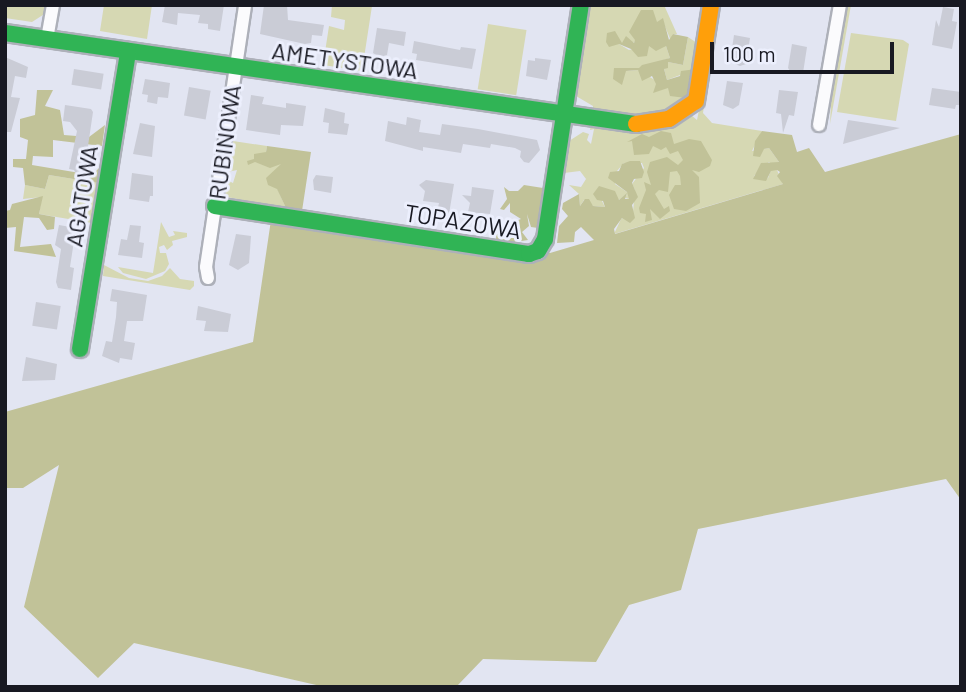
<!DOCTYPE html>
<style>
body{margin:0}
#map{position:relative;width:966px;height:692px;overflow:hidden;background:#e2e5f2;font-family:Barlow,sans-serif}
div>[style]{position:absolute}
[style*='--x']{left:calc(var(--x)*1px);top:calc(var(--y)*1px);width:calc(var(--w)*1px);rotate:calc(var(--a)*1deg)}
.green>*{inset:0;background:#d6d8b3;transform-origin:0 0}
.forest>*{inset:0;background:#c1c298}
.building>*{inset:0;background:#caccd6;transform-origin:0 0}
.roads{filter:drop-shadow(2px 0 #adb0b9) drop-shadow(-2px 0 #adb0b9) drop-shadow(0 2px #adb0b9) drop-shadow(0 -2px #adb0b9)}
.street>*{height:12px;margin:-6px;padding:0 6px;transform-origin:6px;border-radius:6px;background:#fbfbfd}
.fast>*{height:16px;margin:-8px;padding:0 8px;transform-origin:8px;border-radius:8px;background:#30b455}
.slow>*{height:16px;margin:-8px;padding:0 8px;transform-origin:8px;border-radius:8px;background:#ff9f0a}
span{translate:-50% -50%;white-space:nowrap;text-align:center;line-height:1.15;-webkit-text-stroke:6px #eceffd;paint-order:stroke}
.street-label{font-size:24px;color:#181922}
.frame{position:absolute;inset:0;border:7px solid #181922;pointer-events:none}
.scale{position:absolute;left:710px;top:42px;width:184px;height:32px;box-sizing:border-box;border:4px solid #181922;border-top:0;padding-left:9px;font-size:21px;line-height:24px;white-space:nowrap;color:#181922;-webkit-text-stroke:5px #eceffd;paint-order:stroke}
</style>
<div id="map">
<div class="green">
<i style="clip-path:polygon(5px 5px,47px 5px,46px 13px,32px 22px,5px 18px)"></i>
<i style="clip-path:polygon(104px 5px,152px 5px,147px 39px,100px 31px)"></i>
<i style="clip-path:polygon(332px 5px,372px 6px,362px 71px,323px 65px,329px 26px,344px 30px,345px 20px,331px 17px)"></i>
<i style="clip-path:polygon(590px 5px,664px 5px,677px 34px,673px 34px,671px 41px,662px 19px,633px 43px,619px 44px,629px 50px,649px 45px,666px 46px,670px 58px,640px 68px,625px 69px,621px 82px,625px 71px,638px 70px,685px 98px,690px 79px,694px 80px,692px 97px,660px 118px,593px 114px,593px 106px,576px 96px)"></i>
<i style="clip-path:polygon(846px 5px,851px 5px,830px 124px,832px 84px)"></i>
<i style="left:488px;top:24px;width:39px;height:66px;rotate:9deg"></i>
<i style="clip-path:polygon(851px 33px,903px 40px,909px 44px,896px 121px,837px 112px)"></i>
<i style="clip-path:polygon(688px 37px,700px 45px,696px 69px,667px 80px,664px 69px,668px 62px,683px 65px)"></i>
<i style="clip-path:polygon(704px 85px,707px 86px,703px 113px,712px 123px,762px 131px,752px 151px,769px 148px,779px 162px,773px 165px,769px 162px,754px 176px,763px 180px,768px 178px,771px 170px,777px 170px,783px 184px,614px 234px,621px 219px,633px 212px,635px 190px,632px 184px,644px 168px,642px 163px,624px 163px,617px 171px,615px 184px,627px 192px,630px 195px,629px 199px,625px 198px,627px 194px,619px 200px,607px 191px,602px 201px,605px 207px,593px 206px,584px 200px,580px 206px,579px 194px,569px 185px,581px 187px,586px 179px,580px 171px,564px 173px,569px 141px,583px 132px,589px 134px,587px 140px,591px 144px,594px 129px,590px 130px,591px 125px,691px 115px,697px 120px)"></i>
<i style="clip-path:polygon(233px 141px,267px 146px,266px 152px,255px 162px,283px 163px,277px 188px,286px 208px,227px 197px,225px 193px,227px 180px,233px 183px,237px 170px,228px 172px)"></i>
<i style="clip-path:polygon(49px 175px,98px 183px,92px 223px,39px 214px,42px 197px,23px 199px,25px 185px,45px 189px)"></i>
<i style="clip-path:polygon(161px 222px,169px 237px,175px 235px,173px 231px,187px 233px,187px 237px,172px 241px,173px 245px,167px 250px,164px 245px,159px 247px,160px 253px,166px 253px,169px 264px,165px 271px,146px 279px,123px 273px,118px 267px,153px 273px)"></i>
<i style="clip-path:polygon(104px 265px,129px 278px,148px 281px,162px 276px,170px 268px,180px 279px,194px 281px,194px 286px,190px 290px,103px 276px)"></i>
</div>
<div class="forest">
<i style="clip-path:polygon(641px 10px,653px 10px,657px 22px,663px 18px,669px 40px,673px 34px,688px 37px,683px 65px,668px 62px,668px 68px,664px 69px,667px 80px,680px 76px,681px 71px,696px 69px,686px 98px,670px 96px,668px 88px,653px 93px,656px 84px,652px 76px,642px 81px,638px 70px,626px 71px,622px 85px,613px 79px,614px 68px,639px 68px,642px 65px,670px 58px,666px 46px,656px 51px,649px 46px,647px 56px,638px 57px,631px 49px,619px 44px,609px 47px,606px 42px,607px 33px,615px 31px,622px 43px,626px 36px,634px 43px,635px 40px,629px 32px)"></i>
<i style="clip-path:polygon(37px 90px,53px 90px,45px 106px,60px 110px,64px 135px,89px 137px,105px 125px,102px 146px,53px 140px,53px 157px,33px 156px,32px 165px,92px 175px,101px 166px,98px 183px,49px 175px,45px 189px,25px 185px,23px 168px,13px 167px,13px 159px,26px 159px,28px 140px,20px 137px,20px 119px,35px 115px)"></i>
<i style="clip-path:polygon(661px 131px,671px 133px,674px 144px,689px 139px,701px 141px,712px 160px,710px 166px,699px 172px,692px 170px,699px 177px,700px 203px,686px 211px,674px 209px,669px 195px,675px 185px,681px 185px,680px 176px,677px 171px,670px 172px,668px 192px,659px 190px,655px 194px,664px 209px,669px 206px,670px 211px,660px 219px,650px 209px,652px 220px,645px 222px,646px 214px,640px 213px,639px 208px,646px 190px,644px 182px,651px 185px,647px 172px,650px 162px,667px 157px,678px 165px,683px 160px,678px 151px,670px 154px,666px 147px,661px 150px,653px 146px,649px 154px,634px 155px,632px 141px,627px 142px,642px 134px,649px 137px)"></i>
<i style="clip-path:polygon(762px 131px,792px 135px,797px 152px,809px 148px,825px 172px,961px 134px,961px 500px,946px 479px,698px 529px,681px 590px,629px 605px,596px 662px,483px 659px,457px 686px,325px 687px,134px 643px,98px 678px,24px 607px,59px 465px,23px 488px,5px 488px,5px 412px,253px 342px,271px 220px,550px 253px,594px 240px,581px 227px,575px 232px,574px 242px,557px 243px,559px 226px,568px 216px,562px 209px,563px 203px,579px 194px,580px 206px,585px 199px,589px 199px,593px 206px,605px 207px,603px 201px,597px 200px,593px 194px,599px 186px,615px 191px,619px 200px,627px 193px,625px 199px,629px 199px,627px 192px,608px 178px,610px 172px,619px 171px,622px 164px,630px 161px,640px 161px,644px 172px,642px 178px,634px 179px,632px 183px,638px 197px,632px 205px,635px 218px,630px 223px,622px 218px,614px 229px,615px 234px,783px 184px,777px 176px,780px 172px,777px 170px,771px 171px,766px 181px,753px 179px,761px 163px,779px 162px,769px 148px,764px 149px,760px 157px,753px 156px,755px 141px)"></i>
<i style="clip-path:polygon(267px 146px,311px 152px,302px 211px,286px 208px,277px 189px,268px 185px,266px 178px,281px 164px,270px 168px,255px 162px,248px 165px,247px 161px,254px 159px,254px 154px,266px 152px)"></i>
<i style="clip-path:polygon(524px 185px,543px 188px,538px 228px,531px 227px,527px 214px,529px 226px,522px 232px,528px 240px,515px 242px,496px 239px,497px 228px,502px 238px,507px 238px,508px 234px,519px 227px,516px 221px,521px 219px,510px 212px,510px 203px,504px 210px,500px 209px,507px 199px,504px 187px,509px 191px,518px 191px)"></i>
<i style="clip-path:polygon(43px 196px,39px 214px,55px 217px,54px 229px,47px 230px,39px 218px,24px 217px,20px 247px,51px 244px,56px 257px,14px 251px,16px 227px,5px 228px,5px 211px,10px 210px,12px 204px)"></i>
</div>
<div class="building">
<i style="clip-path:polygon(165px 5px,224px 5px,220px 31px,208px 29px,208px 24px,198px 23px,200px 15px,178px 13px,177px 25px,162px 22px)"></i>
<i style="clip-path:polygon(264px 5px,287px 5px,288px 20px,324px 25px,322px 36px,312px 35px,311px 43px,305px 44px,260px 34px)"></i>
<i style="clip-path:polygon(943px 7px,954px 9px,952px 21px,957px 22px,952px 49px,932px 45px,936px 20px,939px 27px)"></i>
<i style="clip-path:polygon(377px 28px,406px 32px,404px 46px,389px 43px,387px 55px,380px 57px,373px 53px)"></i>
<i style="clip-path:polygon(734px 35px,750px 38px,746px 64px,740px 66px,730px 62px)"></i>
<i style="clip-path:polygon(414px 41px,460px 50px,461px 47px,476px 49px,472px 69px,416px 60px,417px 54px,412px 53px)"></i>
<i style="clip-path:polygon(792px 44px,807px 47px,803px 73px,792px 74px,788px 68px)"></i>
<i style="clip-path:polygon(5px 57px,28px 67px,26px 78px,15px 76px,11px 97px,20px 98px,11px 132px,5px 132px)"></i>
<i style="clip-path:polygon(535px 58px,551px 60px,547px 80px,526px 76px,528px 60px,535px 61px)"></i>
<i style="left:74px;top:69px;width:30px;height:16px;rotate:9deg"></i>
<i style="clip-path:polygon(145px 79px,170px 83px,168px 98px,158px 97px,157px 104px,147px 102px,148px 95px,142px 94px)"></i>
<i style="clip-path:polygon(727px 81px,743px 83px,739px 105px,733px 109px,723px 105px)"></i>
<i style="left:189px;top:87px;width:22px;height:29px;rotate:10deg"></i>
<i style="clip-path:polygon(932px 88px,961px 92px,961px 105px,956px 105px,955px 109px,929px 105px)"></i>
<i style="clip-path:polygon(779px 90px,798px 92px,794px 116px,789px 115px,783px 133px,781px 114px,776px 113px)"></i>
<i style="clip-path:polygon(251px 95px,264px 97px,262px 104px,286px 108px,286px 103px,306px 106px,303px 126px,281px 125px,280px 135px,246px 130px)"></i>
<i style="clip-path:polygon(65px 105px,91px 109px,93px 112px,88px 146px,91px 153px,88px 172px,81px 171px,77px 176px,74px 170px,69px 169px,77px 131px,70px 122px,63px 121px)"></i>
<i style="clip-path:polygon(325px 108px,345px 113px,344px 123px,349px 124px,347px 135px,328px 133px,329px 123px,323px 122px)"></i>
<i style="clip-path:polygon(407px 117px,421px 120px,419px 132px,440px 135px,442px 124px,478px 129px,537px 140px,540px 150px,529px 163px,524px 162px,520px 157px,521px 151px,515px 148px,491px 144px,490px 148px,463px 144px,461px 153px,423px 147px,423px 151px,385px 141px,388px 121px,406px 125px)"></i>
<i style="clip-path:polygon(848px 120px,900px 128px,843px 144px)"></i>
<i style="clip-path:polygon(140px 123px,155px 126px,152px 157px,133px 154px)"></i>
<i style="clip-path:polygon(132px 173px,153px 176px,153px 196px,150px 196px,149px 202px,129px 199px)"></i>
<i style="clip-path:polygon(316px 175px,333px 177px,331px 193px,314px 190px,313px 180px)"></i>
<i style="clip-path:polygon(426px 180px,454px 184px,449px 214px,437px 212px,439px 203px,423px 201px,425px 191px,419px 185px)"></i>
<i style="clip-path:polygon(472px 187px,494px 190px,490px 214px,468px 212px,470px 203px,462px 195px,471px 196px)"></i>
<i style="clip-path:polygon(59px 225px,76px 228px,70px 267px,74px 268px,71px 290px,58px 288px,56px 282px,61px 249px,55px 245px)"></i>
<i style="clip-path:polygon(130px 225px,141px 226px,139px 242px,144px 243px,142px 258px,118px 255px,121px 239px,127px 240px)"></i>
<i style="clip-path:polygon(236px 234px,251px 236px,249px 263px,238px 270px,229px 265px)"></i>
<i style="clip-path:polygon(112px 289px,147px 295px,143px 321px,127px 321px,124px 341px,135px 343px,132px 360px,120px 358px,119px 363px,102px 356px,106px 341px,112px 342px,116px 317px,117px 302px,110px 301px)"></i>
<i style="left:36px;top:302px;width:25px;height:24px;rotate:9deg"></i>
<i style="clip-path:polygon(198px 306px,231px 314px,228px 332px,204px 331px,206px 321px,196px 320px)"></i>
<i style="clip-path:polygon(26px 357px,57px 364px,55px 380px,22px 381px)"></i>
</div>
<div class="roads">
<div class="street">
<i style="--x:47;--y:39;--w:35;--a:-80"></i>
<i style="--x:819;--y:125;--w:122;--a:-80.1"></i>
<i style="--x:208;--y:278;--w:11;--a:-100"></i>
<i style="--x:206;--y:267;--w:265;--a:-81.5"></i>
</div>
<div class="fast">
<i style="--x:5;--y:33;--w:638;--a:8.21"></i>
<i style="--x:215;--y:206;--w:318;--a:8.7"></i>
<i style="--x:529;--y:254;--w:9;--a:-18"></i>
<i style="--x:538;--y:251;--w:14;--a:-60"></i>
<i style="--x:545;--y:239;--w:237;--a:-81.3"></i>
<i style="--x:80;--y:349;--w:302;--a:-80.8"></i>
</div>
<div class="slow">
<i style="--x:636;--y:124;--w:33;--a:-9"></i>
<i style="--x:669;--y:119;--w:32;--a:-34"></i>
<i style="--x:696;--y:101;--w:97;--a:-81.1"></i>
</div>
</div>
<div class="street-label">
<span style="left:345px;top:60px;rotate:8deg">AMETYSTOWA</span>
<span style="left:224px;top:142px;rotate:-82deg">RUBINOWA</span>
<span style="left:81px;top:196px;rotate:-81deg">AGATOWA</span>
<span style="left:463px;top:221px;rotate:9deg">TOPAZOWA</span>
</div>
<div class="frame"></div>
<div class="scale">100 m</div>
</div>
